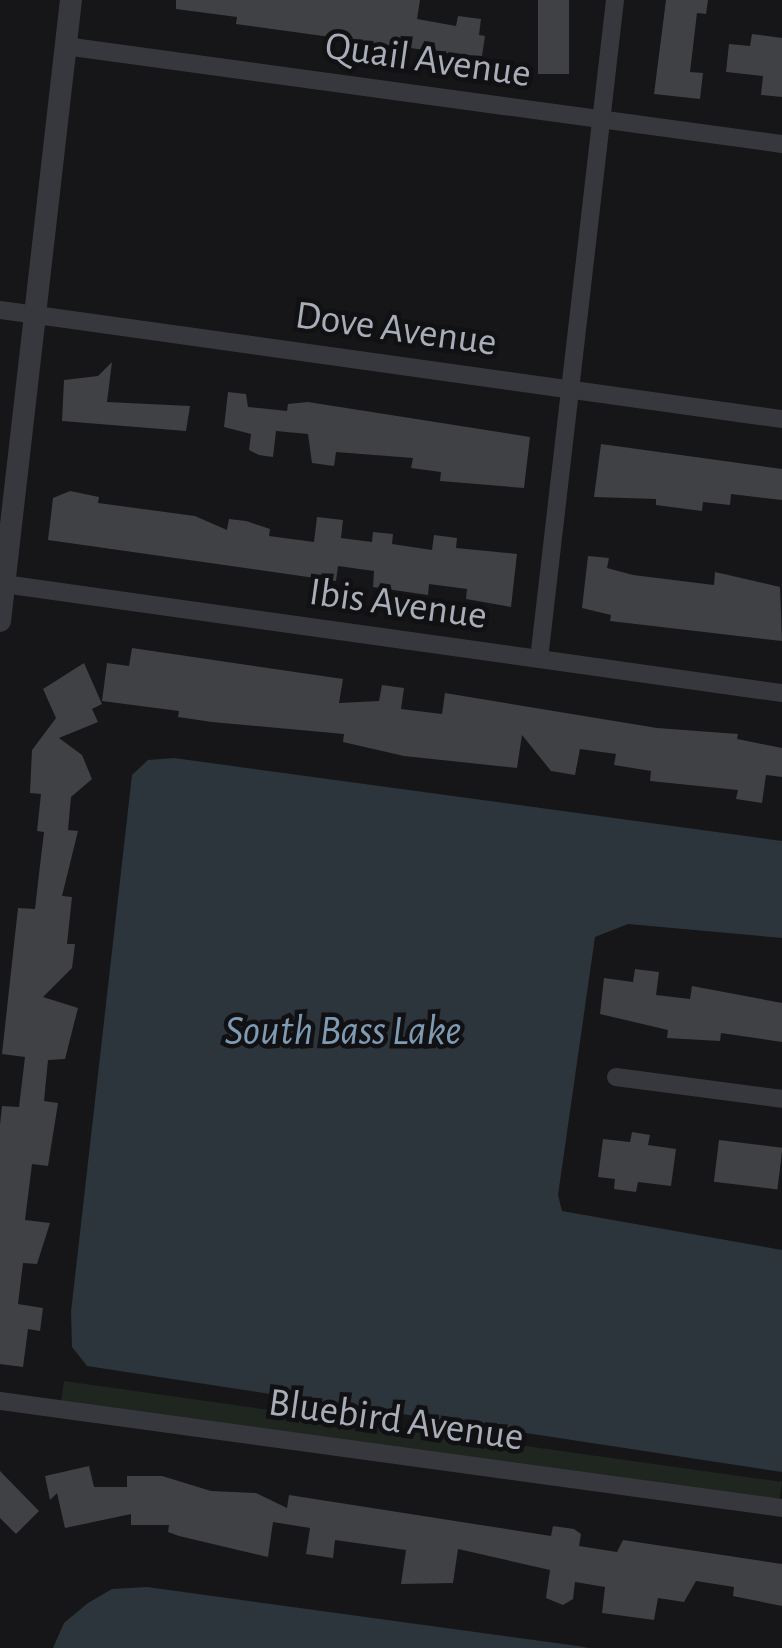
<!DOCTYPE html>
<style>
body{margin:0}
#map{position:relative;width:782px;height:1648px;overflow:hidden;background:#161618;font-family:"Alegreya Sans",sans-serif}
div>[style]{position:absolute}
[style*='--x']{left:calc(var(--x)*1px);top:calc(var(--y)*1px);width:calc(var(--w)*1px);rotate:calc(var(--a)*1deg)}
.green>*{inset:0;background:#1e261f;transform-origin:0 0}
.water>*{inset:0;background:#2c353c}
.building>*{inset:0;background:#404145;transform-origin:0 0}
.minor>*{height:18px;margin:-9px;padding:0 9px;transform-origin:9px;border-radius:9px;background:#37383d}
.tertiary>*{height:22px;margin:-11px;padding:0 11px;transform-origin:11px;border-radius:11px;background:#37383d}
span{translate:-50% -50%;white-space:nowrap;text-align:center;line-height:1.15;-webkit-text-stroke:9px #111113;paint-order:stroke}
.street-label{font-size:40px;color:#a8adb8}
.water-label{font-size:42px;color:#7f9bb3;font-style:italic}
</style>
<div id="map">
<div class="green">
<i style="left:64px;top:1381px;width:725px;height:20px;rotate:8deg"></i>
</div>
<div class="water">
<i style="clip-path:polygon(174px 758px,782px 841px,782px 938px,628px 924px,595px 937px,558px 1195px,562px 1211px,782px 1250px,782px 1472px,87px 1366px,72px 1347px,71px 1312px,132px 775px,148px 760px)"></i>
<i style="clip-path:polygon(147px 1587px,578px 1646px,589px 1648px,53px 1648px,64px 1623px,88px 1603px,112px 1589px)"></i>
</div>
<div class="building">
<i style="clip-path:polygon(176px 0,420px 0,417px 19px,456px 26px,458px 16px,481px 19px,479px 35px,485px 36px,482px 56px,454px 54px,236px 24px,237px 17px,176px 9px)"></i>
<i style="left:538px;top:0;width:31px;height:74px"></i>
<i style="clip-path:polygon(666px 0,708px 0,706px 14px,697px 13px,690px 72px,703px 73px,700px 99px,654px 94px)"></i>
<i style="clip-path:polygon(752px 34px,782px 38px,782px 97px,761px 95px,763px 76px,726px 72px,729px 44px,750px 46px)"></i>
<i style="clip-path:polygon(112px 362px,107px 402px,190px 406px,186px 431px,62px 421px,64px 380px,98px 376px)"></i>
<i style="clip-path:polygon(228px 392px,246px 394px,248px 407px,287px 411px,288px 404px,308px 402px,530px 437px,524px 488px,440px 481px,441px 472px,411px 468px,413px 458px,336px 452px,334px 466px,312px 463px,308px 434px,276px 431px,273px 457px,259px 455px,249px 450px,251px 434px,224px 427px)"></i>
<i style="clip-path:polygon(601px 444px,782px 469px,782px 500px,731px 494px,730px 505px,703px 502px,702px 511px,656px 505px,656px 499px,594px 497px)"></i>
<i style="clip-path:polygon(70px 491px,99px 497px,98px 503px,195px 516px,227px 530px,229px 519px,246px 521px,270px 529px,269px 536px,314px 542px,317px 517px,343px 520px,341px 538px,372px 542px,373px 532px,393px 534px,392px 544px,432px 550px,434px 535px,457px 538px,456px 548px,517px 554px,511px 607px,466px 599px,467px 589px,429px 584px,428px 595px,373px 587px,374px 571px,338px 566px,336px 581px,48px 540px,53px 498px)"></i>
<i style="clip-path:polygon(588px 556px,609px 558px,607px 568px,633px 575px,714px 585px,715px 572px,780px 587px,782px 641px,610px 621px,611px 615px,582px 608px)"></i>
<i style="clip-path:polygon(132px 648px,343px 679px,339px 703px,379px 701px,382px 685px,404px 688px,401px 709px,442px 714px,445px 693px,657px 728px,738px 734px,737px 739px,782px 748px,782px 777px,766px 775px,762px 803px,736px 799px,738px 790px,650px 781px,651px 771px,614px 765px,616px 754px,580px 749px,575px 775px,551px 771px,522px 735px,517px 768px,404px 756px,343px 742px,344px 734px,212px 722px,178px 717px,179px 711px,102px 701px,107px 663px,129px 666px)"></i>
<i style="clip-path:polygon(84px 663px,102px 704px,92px 709px,98px 722px,59px 738px,82px 755px,92px 779px,71px 797px,68px 830px,78px 831px,62px 896px,72px 897px,67px 944px,75px 944px,72px 968px,43px 997px,78px 1008px,65px 1059px,48px 1060px,44px 1101px,58px 1103px,48px 1166px,32px 1164px,25px 1220px,50px 1223px,37px 1264px,23px 1263px,18px 1304px,43px 1308px,40px 1331px,28px 1329px,23px 1367px,0 1364px,0 1125px,2px 1106px,19px 1107px,25px 1057px,2px 1054px,18px 908px,35px 909px,39px 874px,44px 832px,37px 831px,41px 794px,30px 793px,32px 750px,56px 718px,43px 689px)"></i>
<i style="clip-path:polygon(635px 969px,659px 972px,656px 995px,690px 999px,692px 986px,782px 1003px,782px 1042px,721px 1033px,720px 1041px,667px 1038px,668px 1030px,600px 1014px,604px 978px,633px 982px)"></i>
<i style="clip-path:polygon(632px 1132px,650px 1135px,648px 1145px,676px 1149px,671px 1186px,638px 1182px,636px 1192px,614px 1189px,615px 1179px,598px 1177px,603px 1139px,630px 1142px)"></i>
<i style="left:719px;top:1140px;width:64px;height:42px;rotate:7deg"></i>
<i style="clip-path:polygon(89px 1466px,94px 1487px,127px 1487px,127px 1476px,162px 1476px,211px 1491px,256px 1493px,287px 1508px,289px 1495px,551px 1536px,553px 1526px,574px 1529px,581px 1534px,579px 1546px,617px 1552px,623px 1540px,782px 1564px,782px 1606px,733px 1596px,734px 1587px,696px 1581px,684px 1602px,658px 1598px,654px 1620px,602px 1613px,605px 1587px,575px 1582px,573px 1599px,563px 1605px,546px 1598px,550px 1570px,458px 1549px,453px 1583px,401px 1584px,406px 1550px,335px 1540px,333px 1558px,306px 1554px,310px 1528px,273px 1522px,268px 1557px,179px 1536px,168px 1532px,169px 1525px,131px 1525px,131px 1514px,65px 1528px,57px 1493px,50px 1500px,45px 1476px)"></i>
<i style="clip-path:polygon(0 1471px,39px 1511px,16px 1534px,0 1518px)"></i>
</div>
<div class="minor">
<i style="--x:65;--y:46;--w:724;--a:7.78"></i>
<i style="--x:0;--y:310;--w:790;--a:7.94"></i>
<i style="--x:4;--y:584;--w:786;--a:7.98"></i>
<i style="--x:539;--y:659;--w:663;--a:-83.42"></i>
<i style="--x:616;--y:1077;--w:167;--a:7.5"></i>
<i style="--x:0;--y:1401;--w:789;--a:7.79"></i>
</div>
<div class="tertiary">
<i style="--x:0;--y:621;--w:625;--a:-83.48"></i>
</div>
<div class="street-label">
<span style="left:428px;top:60px;rotate:8deg">Quail Avenue</span>
<span style="left:396px;top:329px;rotate:8deg">Dove Avenue</span>
<span style="left:398px;top:604px;rotate:8deg">Ibis Avenue</span>
<span style="left:396px;top:1420px;rotate:8deg">Bluebird Avenue</span>
</div>
<div class="water-label">
<span style="left:343px;top:1031px">South Bass Lake</span>
</div>
</div>
